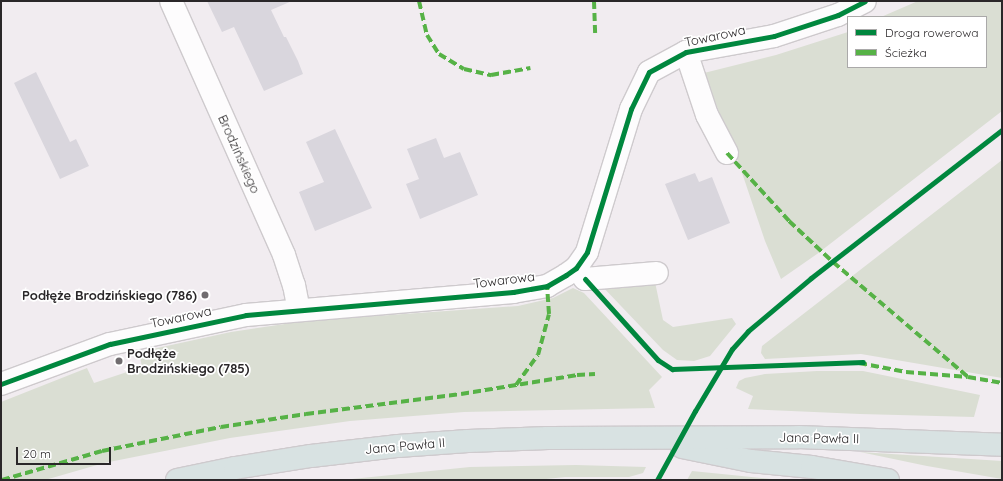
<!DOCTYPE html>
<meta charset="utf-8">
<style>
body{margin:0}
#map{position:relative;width:1003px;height:481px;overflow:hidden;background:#f1ecf0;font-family:Quicksand,sans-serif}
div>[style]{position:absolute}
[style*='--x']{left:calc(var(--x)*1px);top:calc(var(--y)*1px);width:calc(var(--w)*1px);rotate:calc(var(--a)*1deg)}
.green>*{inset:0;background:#daded3}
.building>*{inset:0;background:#d9d6dd}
.roads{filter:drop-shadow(1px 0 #cecacd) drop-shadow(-1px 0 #cecacd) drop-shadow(0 1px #cecacd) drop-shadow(0 -1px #cecacd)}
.minor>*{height:22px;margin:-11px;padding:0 11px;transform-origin:11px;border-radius:11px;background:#fdfcfd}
.major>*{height:22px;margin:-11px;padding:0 11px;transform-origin:11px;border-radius:11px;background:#d8e2e2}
.quiet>*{height:4px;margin-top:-2px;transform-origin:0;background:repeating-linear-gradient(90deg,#56b246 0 8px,transparent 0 12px)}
.cycleway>*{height:5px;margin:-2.5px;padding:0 2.5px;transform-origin:2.5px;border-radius:2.5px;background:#00873e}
.dots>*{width:11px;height:11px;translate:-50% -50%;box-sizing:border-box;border:2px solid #fff;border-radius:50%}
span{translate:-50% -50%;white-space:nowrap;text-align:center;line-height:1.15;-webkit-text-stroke:3.5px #fff;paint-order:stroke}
.street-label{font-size:13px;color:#2a2729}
.poi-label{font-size:13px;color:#2a2729;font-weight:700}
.right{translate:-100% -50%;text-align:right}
.left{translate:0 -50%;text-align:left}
.frame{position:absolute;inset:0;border:2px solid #2a2729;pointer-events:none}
.legend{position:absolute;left:847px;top:16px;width:140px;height:52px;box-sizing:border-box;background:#fff;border:1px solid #aaa9a9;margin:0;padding:5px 7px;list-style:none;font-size:12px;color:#2a2729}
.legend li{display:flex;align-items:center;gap:8px;height:20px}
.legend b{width:20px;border:1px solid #aaa9a9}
.scale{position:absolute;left:16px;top:447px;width:95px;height:18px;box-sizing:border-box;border:2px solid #2a2729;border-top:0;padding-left:5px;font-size:12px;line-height:14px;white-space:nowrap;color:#2a2729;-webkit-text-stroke:3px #fff;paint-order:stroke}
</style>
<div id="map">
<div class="green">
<i style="clip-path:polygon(918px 1px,1002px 1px,1002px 111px,817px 254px,781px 279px,765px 241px,739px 164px,704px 73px,776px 55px,848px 32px,848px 67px,986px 67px,986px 17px,881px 17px)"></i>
<i style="clip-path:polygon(1002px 160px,1002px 378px,861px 354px,765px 359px,761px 353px,762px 346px)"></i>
<i style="clip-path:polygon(655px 282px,663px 320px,673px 327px,732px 318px,736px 324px,710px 356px,694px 361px,677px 360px,663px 350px,600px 284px)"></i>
<i style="clip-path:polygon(573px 288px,584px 293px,662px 377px,649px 390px,655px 408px,464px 412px,350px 421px,230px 438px,104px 463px,45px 480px,1px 480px,1px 402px,87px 368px,94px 383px,142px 367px,139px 352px,231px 332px,305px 321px,518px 306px,553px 298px)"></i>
<i style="clip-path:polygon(817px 371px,863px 371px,980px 395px,974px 417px,860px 414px,748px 409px,753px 396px,736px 388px,739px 381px,745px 378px,765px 374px)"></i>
<i style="clip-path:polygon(860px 452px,1002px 461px,1002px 479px,927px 466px)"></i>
<i style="clip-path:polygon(576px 465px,646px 467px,643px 473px,629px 477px,565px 477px,537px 480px,342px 480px,470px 467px)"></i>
<i style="clip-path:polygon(692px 471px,782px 480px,687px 480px)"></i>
</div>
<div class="building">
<i style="clip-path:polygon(207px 1px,292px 1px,271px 10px,284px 37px,286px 37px,298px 61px,303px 74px,264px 91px,234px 27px,222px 32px)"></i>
<i style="clip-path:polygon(36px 72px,70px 142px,76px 139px,89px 166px,60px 179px,14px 83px)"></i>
<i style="clip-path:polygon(335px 129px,372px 208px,315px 231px,299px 192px,324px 182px,306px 142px)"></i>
<i style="clip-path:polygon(436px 138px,444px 158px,460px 152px,478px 195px,420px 219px,406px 184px,419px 179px,407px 149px)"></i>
<i style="clip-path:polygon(695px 173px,699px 182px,712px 177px,730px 223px,688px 240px,665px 184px)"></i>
</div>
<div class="roads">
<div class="minor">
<i style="--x:171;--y:1;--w:278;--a:66"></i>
<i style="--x:284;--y:255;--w:32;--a:72"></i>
<i style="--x:294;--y:285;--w:25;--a:79"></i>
<i style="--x:686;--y:52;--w:66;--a:71.6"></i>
<i style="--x:707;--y:115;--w:43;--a:62.2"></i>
<i style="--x:576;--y:268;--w:14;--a:51"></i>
<i style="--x:585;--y:279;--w:72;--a:-4.8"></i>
<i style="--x:1;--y:384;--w:116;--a:-20.2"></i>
<i style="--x:110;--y:344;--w:139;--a:-12"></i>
<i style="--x:246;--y:315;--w:268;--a:-4.9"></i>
<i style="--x:513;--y:292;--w:35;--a:-10"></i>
<i style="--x:547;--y:286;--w:22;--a:-30"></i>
<i style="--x:566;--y:275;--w:12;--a:-35"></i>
<i style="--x:576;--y:268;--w:19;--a:-55"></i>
<i style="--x:587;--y:252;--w:150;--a:-72.9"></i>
<i style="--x:631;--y:109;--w:41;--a:-64.1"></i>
<i style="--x:649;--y:72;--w:42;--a:-28.4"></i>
<i style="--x:686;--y:52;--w:89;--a:-10.3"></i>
<i style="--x:774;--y:36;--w:67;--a:-18.2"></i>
<i style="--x:838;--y:15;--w:30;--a:-27"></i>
</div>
<div class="major">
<i style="--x:682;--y:447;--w:70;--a:11.5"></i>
<i style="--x:751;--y:461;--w:61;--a:5.6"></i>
<i style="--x:812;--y:467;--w:77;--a:9.7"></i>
<i style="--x:177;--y:480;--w:59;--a:-11.7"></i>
<i style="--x:235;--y:468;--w:77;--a:-9"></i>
<i style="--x:311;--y:456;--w:88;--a:-6.6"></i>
<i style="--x:398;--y:446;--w:70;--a:-4.1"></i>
<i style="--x:468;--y:441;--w:80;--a:-2.1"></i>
<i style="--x:548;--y:438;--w:250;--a:-0.2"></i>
<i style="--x:798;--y:437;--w:204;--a:2.2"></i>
</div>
</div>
<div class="quiet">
<i style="--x:419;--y:1;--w:35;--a:77"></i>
<i style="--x:427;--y:35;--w:22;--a:58"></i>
<i style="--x:439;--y:54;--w:29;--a:31"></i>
<i style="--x:464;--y:69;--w:28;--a:13"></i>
<i style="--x:491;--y:75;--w:40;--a:-10"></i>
<i style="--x:594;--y:1;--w:35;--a:88"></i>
<i style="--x:727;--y:153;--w:92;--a:47.6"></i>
<i style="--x:789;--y:221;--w:60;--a:43"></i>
<i style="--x:833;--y:262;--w:177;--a:40.4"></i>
<i style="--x:859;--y:363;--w:48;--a:10.8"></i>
<i style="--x:906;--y:372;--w:62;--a:4.6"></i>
<i style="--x:968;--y:377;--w:35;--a:10"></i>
<i style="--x:516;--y:385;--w:37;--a:-54"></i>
<i style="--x:538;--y:355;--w:42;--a:-75"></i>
<i style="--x:549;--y:314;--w:28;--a:-94"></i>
<i style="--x:2;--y:480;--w:104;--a:-16.2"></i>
<i style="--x:102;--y:451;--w:121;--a:-11.4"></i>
<i style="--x:221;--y:427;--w:86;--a:-8.7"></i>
<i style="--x:306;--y:414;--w:156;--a:-7.4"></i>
<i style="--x:461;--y:394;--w:118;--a:-9.3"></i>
<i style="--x:577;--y:375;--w:18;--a:-3"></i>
</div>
<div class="cycleway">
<i style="--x:585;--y:279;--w:109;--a:48"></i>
<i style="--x:658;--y:360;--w:17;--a:33"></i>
<i style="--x:672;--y:369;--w:191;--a:-2.1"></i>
<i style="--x:1;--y:384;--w:116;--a:-20.2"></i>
<i style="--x:110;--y:344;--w:139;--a:-12"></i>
<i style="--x:246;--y:315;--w:268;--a:-4.9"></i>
<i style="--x:513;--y:292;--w:35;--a:-10"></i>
<i style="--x:547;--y:286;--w:22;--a:-30"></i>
<i style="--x:566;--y:275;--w:12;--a:-35"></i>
<i style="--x:576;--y:268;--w:19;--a:-55"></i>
<i style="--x:587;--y:252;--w:150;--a:-72.9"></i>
<i style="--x:631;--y:109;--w:41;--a:-64.1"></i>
<i style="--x:649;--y:72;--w:42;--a:-28.4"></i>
<i style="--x:686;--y:52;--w:89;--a:-10.3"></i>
<i style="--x:774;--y:36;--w:67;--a:-18.2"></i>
<i style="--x:838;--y:15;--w:30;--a:-27"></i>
<i style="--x:657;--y:480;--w:79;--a:-61.2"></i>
<i style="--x:695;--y:411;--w:72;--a:-59.2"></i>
<i style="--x:732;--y:349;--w:24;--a:-48"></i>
<i style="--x:748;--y:331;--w:82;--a:-40.1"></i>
<i style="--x:811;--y:278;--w:242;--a:-37.8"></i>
</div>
<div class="dots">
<i style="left:205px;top:295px;background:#706c6f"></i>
<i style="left:119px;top:361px;background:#706c6f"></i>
</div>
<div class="street-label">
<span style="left:715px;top:36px;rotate:-12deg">Towarowa</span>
<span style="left:239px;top:154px;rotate:66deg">Brodzińskiego</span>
<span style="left:504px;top:280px;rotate:-7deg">Towarowa</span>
<span style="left:181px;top:317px;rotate:-12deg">Towarowa</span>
<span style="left:819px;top:438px;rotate:1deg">Jana Pawła II</span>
<span style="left:405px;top:446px;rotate:-5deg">Jana Pawła II</span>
</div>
<div class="poi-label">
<span class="right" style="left:197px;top:295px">Podłęże Brodzińskiego (786)</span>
<span class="left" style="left:127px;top:361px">Podłęże<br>Brodzińskiego (785)</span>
</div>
<div class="frame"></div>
<ul class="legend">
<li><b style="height:5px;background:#00873e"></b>Droga rowerowa</li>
<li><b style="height:5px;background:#56b246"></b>Ścieżka</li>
</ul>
<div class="scale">20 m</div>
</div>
